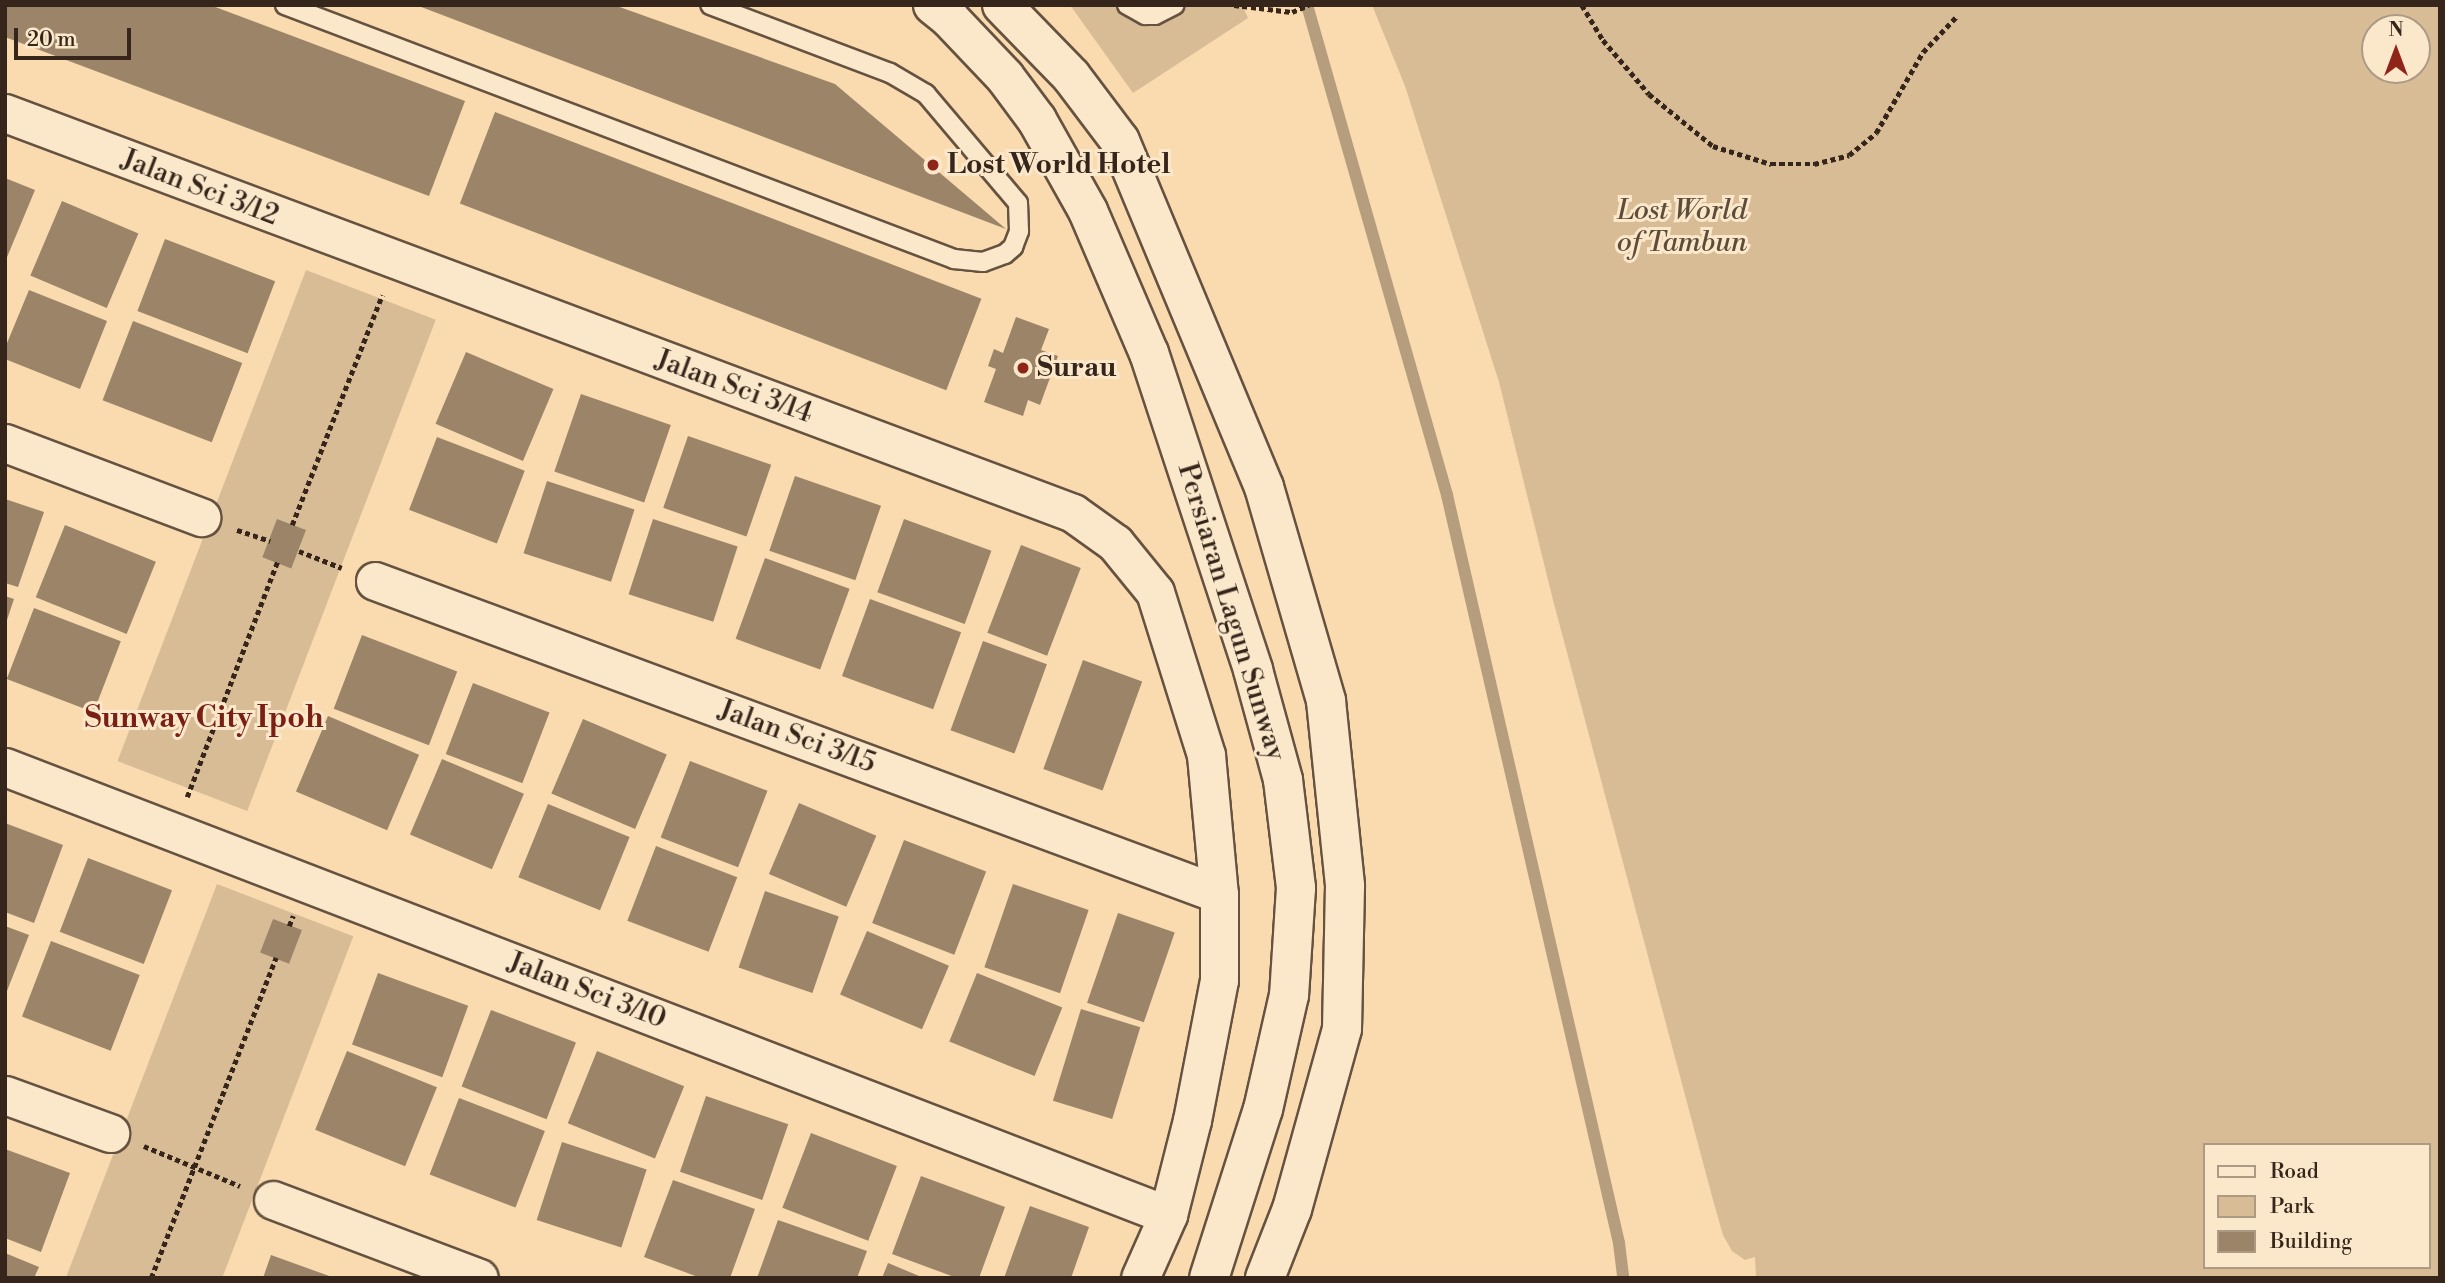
<!DOCTYPE html>
<style>
body{margin:0}
#map{position:relative;width:2445px;height:1283px;overflow:hidden;background:#f9dbaf;font-family:"Libre Bodoni",serif}
div>[style]{position:absolute}
[style*='--x']{left:calc(var(--x)*1px);top:calc(var(--y)*1px);width:calc(var(--w)*1px);rotate:calc(var(--a)*1deg)}
.green>*{inset:0;background:#d8bc96;transform-origin:0 0}
.stream>*{height:12px;margin:-6px;padding:0 6px;transform-origin:6px;border-radius:6px;background:#b69d7d}
.building>*{inset:0;background:#9b8468;transform-origin:0 0}
.path>*{height:4.5px;margin-top:-2.25px;transform-origin:0;background:repeating-linear-gradient(90deg,#35251b 0 5px,transparent 0 8.5px)}
.roads{filter:drop-shadow(2px 0 #665240) drop-shadow(-2px 0 #665240) drop-shadow(0 2px #665240) drop-shadow(0 -2px #665240)}
.lane>*{height:18px;margin:-9px;padding:0 9px;transform-origin:9px;border-radius:9px;background:#fbe8cb}
.street>*{height:37px;margin:-18.5px;padding:0 18.5px;transform-origin:18.5px;border-radius:18.5px;background:#fbe8cb}
.secondary>*{height:38px;margin:-19px;padding:0 19px;transform-origin:19px;border-radius:19px;background:#fbe8cb}
.dots>*{width:19px;height:19px;translate:-50% -50%;box-sizing:border-box;border:4px solid #fbe8cb;border-radius:50%}
span{translate:-50% -50%;white-space:nowrap;text-align:center;line-height:1.15;-webkit-text-stroke:6px #fbe8cb;paint-order:stroke}
.poi-label{font-size:28px;color:#35251b;font-weight:700}
.left{translate:0 -50%;text-align:left}
.street-label{font-size:28px;color:#35251b}
.park-label{font-size:28px;color:#5e4b3a;font-style:italic}
.neighbourhood-label{font-size:30px;color:#7a1f14;font-weight:700}
.frame{position:absolute;inset:0;border:7px solid #35251b;pointer-events:none}
.legend{position:absolute;left:2203px;top:1143px;width:228px;height:126px;box-sizing:border-box;background:#fbe8cb;border:2px solid #ac9a85;margin:0;padding:9px 12px;list-style:none;font-size:21px;color:#35251b}
.legend li{display:flex;align-items:center;gap:14px;height:35px}
.legend b{width:35px;border:2px solid #ac9a85}
.north{position:absolute;left:2361px;top:14px;width:70px;height:70px;box-sizing:border-box;background:#fbe8cb;border:2px solid #ac9a85;border-radius:50%;rotate:0deg;font-size:19px;font-weight:700;line-height:28px;text-align:center;color:#35251b}
.north::after{content:'';display:block;margin:auto;width:24px;height:32px;background:#8f2418;clip-path:polygon(50% 0,100% 100%,50% 72%,0 100%)}
.scale{position:absolute;left:14px;top:28px;width:117px;height:32px;box-sizing:border-box;border:4px solid #35251b;border-top:0;padding-left:9px;font-size:21px;line-height:24px;white-space:nowrap;color:#35251b;-webkit-text-stroke:5px #fbe8cb;paint-order:stroke}
</style>
<div id="map">
<div class="green">
<i style="clip-path:polygon(1070px 5px,1242px 5px,1248px 18px,1133px 93px)"></i>
<i style="clip-path:polygon(evenodd,1372px 5px,2440px 5px,2440px 1278px,1756px 1278px,1755px 1257px,1745px 1260px,1732px 1251px,1723px 1235px,1713px 1200px,1553px 600px,1499px 382px,1405px 86px,1372px 5px,2375px 28px,2417px 28px,2417px 70px,2375px 70px,2375px 28px,1372px 5px,2205px 1145px,2429px 1145px,2429px 1267px,2205px 1267px,2205px 1145px)"></i>
<i style="left:306px;top:270px;width:139px;height:526px;rotate:21deg"></i>
<i style="left:217px;top:884px;width:146px;height:423px;rotate:21deg"></i>
</div>
<div class="stream">
<i style="--x:1307;--y:5;--w:510;--a:74.05"></i>
<i style="--x:1447;--y:495;--w:768;--a:77.05"></i>
<i style="--x:1619;--y:1243;--w:35;--a:83"></i>
</div>
<div class="building">
<i style="clip-path:polygon(5px 5px,210px 5px,465px 101px,429px 196px,5px 37px)"></i>
<i style="clip-path:polygon(416px 5px,614px 5px,835px 84px,1006px 229px)"></i>
<i style="left:495px;top:112px;width:521px;height:98px;rotate:21deg"></i>
<i style="clip-path:polygon(5px 178px,35px 190px,5px 262px)"></i>
<i style="left:62px;top:201px;width:83px;height:81px;rotate:23deg"></i>
<i style="left:165px;top:239px;width:118px;height:77px;rotate:21deg"></i>
<i style="clip-path:polygon(29px 290px,107px 321px,80px 389px,5px 359px,5px 348px)"></i>
<i style="clip-path:polygon(1016px 317px,1049px 329px,1041px 350px,1058px 356px,1040px 405px,1028px 400px,1023px 416px,984px 402px,996px 369px,988px 366px,994px 349px,1003px 353px)"></i>
<i style="left:133px;top:321px;width:117px;height:85px;rotate:21deg"></i>
<i style="left:466px;top:352px;width:95px;height:78px;rotate:23deg"></i>
<i style="left:581px;top:394px;width:95px;height:82px;rotate:19deg"></i>
<i style="left:688px;top:436px;width:88px;height:76px;rotate:19deg"></i>
<i style="left:437px;top:437px;width:94px;height:78px;rotate:21deg"></i>
<i style="left:795px;top:476px;width:91px;height:79px;rotate:19deg"></i>
<i style="left:547px;top:481px;width:92px;height:76px;rotate:18deg"></i>
<i style="clip-path:polygon(5px 499px,44px 512px,18px 587px,5px 583px)"></i>
<i style="left:277px;top:519px;width:31px;height:41px;rotate:21deg"></i>
<i style="left:653px;top:519px;width:89px;height:79px;rotate:18deg"></i>
<i style="left:904px;top:519px;width:93px;height:78px;rotate:20deg"></i>
<i style="left:65px;top:525px;width:98px;height:78px;rotate:22deg"></i>
<i style="left:1021px;top:545px;width:64px;height:94px;rotate:21deg"></i>
<i style="left:765px;top:558px;width:90px;height:86px;rotate:20deg"></i>
<i style="clip-path:polygon(5px 596px,14px 599px,6px 623px,5px 623px)"></i>
<i style="left:870px;top:599px;width:97px;height:82px;rotate:20deg"></i>
<i style="left:34px;top:608px;width:93px;height:76px;rotate:21deg"></i>
<i style="left:362px;top:635px;width:102px;height:79px;rotate:21deg"></i>
<i style="left:983px;top:641px;width:68px;height:95px;rotate:20deg"></i>
<i style="left:1083px;top:660px;width:63px;height:116px;rotate:20deg"></i>
<i style="left:473px;top:683px;width:82px;height:76px;rotate:21deg"></i>
<i style="left:328px;top:716px;width:99px;height:82px;rotate:23deg"></i>
<i style="left:583px;top:719px;width:91px;height:81px;rotate:23deg"></i>
<i style="left:442px;top:759px;width:89px;height:82px;rotate:23deg"></i>
<i style="left:690px;top:761px;width:83px;height:82px;rotate:21deg"></i>
<i style="left:799px;top:803px;width:84px;height:77px;rotate:23deg"></i>
<i style="left:548px;top:804px;width:88px;height:79px;rotate:22deg"></i>
<i style="clip-path:polygon(5px 823px,63px 845px,34px 923px,5px 912px)"></i>
<i style="left:904px;top:840px;width:88px;height:89px;rotate:21deg"></i>
<i style="left:656px;top:846px;width:87px;height:80px;rotate:21deg"></i>
<i style="left:88px;top:858px;width:90px;height:79px;rotate:21deg"></i>
<i style="left:1013px;top:884px;width:80px;height:88px;rotate:19deg"></i>
<i style="left:765px;top:891px;width:78px;height:81px;rotate:19deg"></i>
<i style="left:1118px;top:913px;width:60px;height:95px;rotate:19deg"></i>
<i style="left:273px;top:919px;width:31px;height:36px;rotate:21deg"></i>
<i style="clip-path:polygon(5px 926px,29px 935px,5px 996px)"></i>
<i style="left:867px;top:931px;width:89px;height:69px;rotate:23deg"></i>
<i style="left:51px;top:941px;width:95px;height:81px;rotate:21deg"></i>
<i style="left:378px;top:973px;width:96px;height:76px;rotate:20deg"></i>
<i style="left:977px;top:973px;width:92px;height:74px;rotate:22deg"></i>
<i style="left:1081px;top:1009px;width:62px;height:96px;rotate:17deg"></i>
<i style="left:491px;top:1010px;width:91px;height:82px;rotate:21deg"></i>
<i style="left:347px;top:1051px;width:97px;height:85px;rotate:22deg"></i>
<i style="left:597px;top:1051px;width:94px;height:78px;rotate:22deg"></i>
<i style="left:706px;top:1096px;width:87px;height:80px;rotate:19deg"></i>
<i style="left:459px;top:1098px;width:92px;height:82px;rotate:21deg"></i>
<i style="left:811px;top:1133px;width:92px;height:80px;rotate:21deg"></i>
<i style="left:562px;top:1142px;width:89px;height:82px;rotate:18deg"></i>
<i style="clip-path:polygon(5px 1149px,70px 1173px,41px 1252px,5px 1238px)"></i>
<i style="clip-path:polygon(921px 1176px,1005px 1207px,979px 1278px,957px 1278px,892px 1254px)"></i>
<i style="clip-path:polygon(673px 1180px,755px 1209px,730px 1278px,701px 1278px,644px 1257px)"></i>
<i style="clip-path:polygon(1030px 1206px,1089px 1227px,1071px 1278px,1004px 1278px)"></i>
<i style="clip-path:polygon(778px 1220px,867px 1251px,857px 1278px,757px 1278px)"></i>
<i style="clip-path:polygon(5px 1253px,39px 1267px,34px 1278px,5px 1278px)"></i>
<i style="clip-path:polygon(271px 1255px,332px 1277px,332px 1278px,263px 1278px)"></i>
<i style="clip-path:polygon(888px 1263px,924px 1278px,882px 1278px)"></i>
</div>
<div class="path">
<i style="--x:1234;--y:5;--w:58;--a:6.9"></i>
<i style="--x:1292;--y:12;--w:18;--a:-22"></i>
<i style="--x:1582;--y:5;--w:41;--a:59"></i>
<i style="--x:1603;--y:40;--w:71;--a:49.6"></i>
<i style="--x:1649;--y:94;--w:82;--a:39.1"></i>
<i style="--x:1713;--y:146;--w:61;--a:17.2"></i>
<i style="--x:1771;--y:164;--w:43;--a:0"></i>
<i style="--x:1814;--y:164;--w:36;--a:-14"></i>
<i style="--x:1849;--y:155;--w:35;--a:-39"></i>
<i style="--x:1876;--y:133;--w:94;--a:-59.9"></i>
<i style="--x:1923;--y:52;--w:48;--a:-46.7"></i>
<i style="--x:292;--y:525;--w:247;--a:-68.6"></i>
<i style="--x:237;--y:530;--w:35;--a:18"></i>
<i style="--x:299;--y:551;--w:46;--a:21.6"></i>
<i style="--x:187;--y:797;--w:252;--a:-69"></i>
<i style="--x:289;--y:926;--w:11;--a:-68"></i>
<i style="--x:144;--y:1146;--w:104;--a:22.6"></i>
<i style="--x:151;--y:1278;--w:344;--a:-68.7"></i>
</div>
<div class="roads">
<div class="lane">
<i style="--x:285;--y:5;--w:716;--a:20.79"></i>
<i style="--x:954;--y:259;--w:29;--a:6"></i>
<i style="--x:983;--y:262;--w:23;--a:-20"></i>
<i style="--x:1005;--y:254;--w:11;--a:-41"></i>
<i style="--x:1013;--y:247;--w:17;--a:-69"></i>
<i style="--x:1019;--y:231;--w:28;--a:-92"></i>
<i style="--x:1018;--y:203;--w:143;--a:-130.2"></i>
<i style="--x:926;--y:94;--w:42;--a:-149.7"></i>
<i style="--x:890;--y:73;--w:192;--a:-159.3"></i>
<i style="--x:1127;--y:5;--w:21;--a:29"></i>
<i style="--x:1145;--y:15;--w:10;--a:0"></i>
<i style="--x:1155;--y:15;--w:22;--a:-27"></i>
</div>
<div class="street">
<i style="--x:5;--y:113;--w:1140;--a:20.53"></i>
<i style="--x:1073;--y:513;--w:52;--a:35.5"></i>
<i style="--x:1115;--y:543;--w:63;--a:50.8"></i>
<i style="--x:1155;--y:592;--w:171;--a:72.6"></i>
<i style="--x:1206;--y:755;--w:140;--a:84.7"></i>
<i style="--x:1219;--y:894;--w:86;--a:90"></i>
<i style="--x:1219;--y:980;--w:143;--a:100.9"></i>
<i style="--x:1192;--y:1120;--w:98;--a:104.2"></i>
<i style="--x:1168;--y:1215;--w:69;--a:114"></i>
<i style="--x:5;--y:443;--w:210;--a:20.7"></i>
<i style="--x:375;--y:581;--w:900;--a:20.35"></i>
<i style="--x:5;--y:767;--w:1246;--a:21.07"></i>
<i style="--x:5;--y:1095;--w:112;--a:19.9"></i>
<i style="--x:273;--y:1200;--w:220;--a:20.7"></i>
</div>
<div class="secondary">
<i style="--x:933;--y:5;--w:22;--a:39"></i>
<i style="--x:950;--y:19;--w:80;--a:46.5"></i>
<i style="--x:1005;--y:77;--w:54;--a:53.3"></i>
<i style="--x:1037;--y:120;--w:104;--a:60.7"></i>
<i style="--x:1088;--y:211;--w:155;--a:66.8"></i>
<i style="--x:1149;--y:353;--w:334;--a:71.8"></i>
<i style="--x:1253;--y:670;--w:114;--a:74.7"></i>
<i style="--x:1283;--y:780;--w:109;--a:83.1"></i>
<i style="--x:1296;--y:888;--w:107;--a:93.7"></i>
<i style="--x:1289;--y:995;--w:117;--a:102.8"></i>
<i style="--x:1263;--y:1109;--w:177;--a:107.7"></i>
<i style="--x:1002;--y:5;--w:99;--a:45.8"></i>
<i style="--x:1071;--y:76;--w:81;--a:53"></i>
<i style="--x:1120;--y:141;--w:375;--a:67.4"></i>
<i style="--x:1264;--y:487;--w:223;--a:73.8"></i>
<i style="--x:1326;--y:701;--w:186;--a:84.1"></i>
<i style="--x:1345;--y:886;--w:143;--a:91.2"></i>
<i style="--x:1342;--y:1029;--w:187;--a:105.5"></i>
<i style="--x:1292;--y:1209;--w:74;--a:111.4"></i>
</div>
</div>
<div class="dots">
<i style="left:933px;top:165px;background:#8f2418"></i>
<i style="left:1023px;top:368px;background:#8f2418"></i>
</div>
<div class="poi-label">
<span class="left" style="left:947px;top:165px">Lost World Hotel</span>
<span class="left" style="left:1037px;top:368px">Surau</span>
</div>
<div class="street-label">
<span style="left:200px;top:188px;rotate:21deg">Jalan Sci 3/12</span>
<span style="left:734px;top:387px;rotate:20deg">Jalan Sci 3/14</span>
<span style="left:1231px;top:612px;rotate:73deg">Persiaran Lagun Sunway</span>
<span style="left:797px;top:737px;rotate:20deg">Jalan Sci 3/15</span>
<span style="left:587px;top:991px;rotate:21deg">Jalan Sci 3/10</span>
</div>
<div class="park-label">
<span style="left:1682px;top:227px">Lost World<br>of Tambun</span>
</div>
<div class="neighbourhood-label">
<span style="left:204px;top:718px">Sunway City Ipoh</span>
</div>
<div class="frame"></div>
<ul class="legend">
<li><b style="height:9px;background:#fbe8cb"></b>Road</li>
<li><b style="height:19px;background:#d8bc96"></b>Park</li>
<li><b style="height:19px;background:#9b8468"></b>Building</li>
</ul>
<div class="north">N</div>
<div class="scale">20 m</div>
</div>
